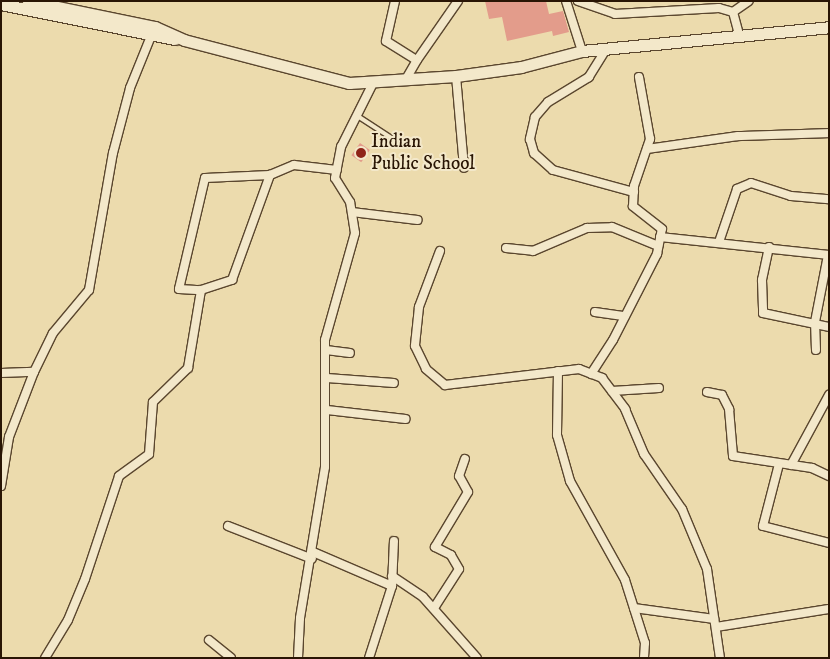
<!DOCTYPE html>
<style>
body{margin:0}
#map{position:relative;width:830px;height:659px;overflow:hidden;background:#ecdbad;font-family:"IM FELL DW Pica",serif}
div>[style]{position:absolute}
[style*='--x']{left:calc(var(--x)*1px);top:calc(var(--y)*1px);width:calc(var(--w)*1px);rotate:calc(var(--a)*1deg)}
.building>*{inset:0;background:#e39c8b;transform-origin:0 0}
.roads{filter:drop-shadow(1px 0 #5a462e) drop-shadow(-1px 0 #5a462e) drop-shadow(0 1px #5a462e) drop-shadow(0 -1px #5a462e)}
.lane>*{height:4px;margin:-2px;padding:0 2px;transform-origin:2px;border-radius:2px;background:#f3e8ca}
.street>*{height:8px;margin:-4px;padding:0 4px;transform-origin:4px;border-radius:4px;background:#f3e8ca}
.secondary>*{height:11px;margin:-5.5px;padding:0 5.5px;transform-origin:5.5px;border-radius:5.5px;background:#f3e8ca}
.dots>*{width:14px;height:14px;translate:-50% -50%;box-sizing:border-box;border:2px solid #f3e8ca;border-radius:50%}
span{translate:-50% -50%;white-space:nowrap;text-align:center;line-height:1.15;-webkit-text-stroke:4px #f3e8ca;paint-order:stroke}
.poi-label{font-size:19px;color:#291504}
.left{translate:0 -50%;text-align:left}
.frame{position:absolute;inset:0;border:2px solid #291504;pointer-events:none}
</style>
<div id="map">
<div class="building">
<i style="clip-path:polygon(485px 1px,546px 1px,549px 14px,563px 11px,569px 32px,553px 36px,552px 31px,507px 41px,502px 17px,489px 19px)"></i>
<i style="left:360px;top:143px;width:12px;height:15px;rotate:35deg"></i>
</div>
<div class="roads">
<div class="lane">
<i style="--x:356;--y:115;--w:48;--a:33"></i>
</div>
<div class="street">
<i style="--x:395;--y:1;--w:41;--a:102.7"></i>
<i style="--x:386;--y:41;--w:36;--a:32"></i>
<i style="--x:417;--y:60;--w:24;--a:120"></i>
<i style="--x:566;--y:1;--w:52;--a:72.3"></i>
<i style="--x:578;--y:1;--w:39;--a:19"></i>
<i style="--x:615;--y:14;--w:104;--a:-3.3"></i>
<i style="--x:719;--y:8;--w:15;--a:16"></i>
<i style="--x:733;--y:12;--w:23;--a:75"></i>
<i style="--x:733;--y:12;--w:19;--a:-35"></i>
<i style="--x:605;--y:51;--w:31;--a:122"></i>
<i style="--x:589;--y:77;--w:48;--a:148.6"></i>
<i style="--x:548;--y:102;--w:20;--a:131"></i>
<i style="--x:535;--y:117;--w:23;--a:103"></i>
<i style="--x:530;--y:139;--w:15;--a:74"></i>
<i style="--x:534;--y:153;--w:25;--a:42"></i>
<i style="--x:553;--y:170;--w:84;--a:15.2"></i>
<i style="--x:417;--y:60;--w:72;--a:-55.2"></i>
<i style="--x:456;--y:76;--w:92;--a:85"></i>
<i style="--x:647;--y:149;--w:92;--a:-8.1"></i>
<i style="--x:738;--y:136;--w:91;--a:-1.9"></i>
<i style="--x:270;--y:175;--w:65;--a:177.4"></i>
<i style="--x:205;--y:178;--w:114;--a:103.2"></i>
<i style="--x:179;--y:289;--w:22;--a:3"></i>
<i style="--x:201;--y:290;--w:33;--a:-18"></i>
<i style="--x:232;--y:280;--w:112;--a:-70.1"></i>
<i style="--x:270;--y:175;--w:26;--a:-23"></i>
<i style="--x:294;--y:165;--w:43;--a:6.6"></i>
<i style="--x:352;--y:212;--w:66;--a:6.9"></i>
<i style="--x:660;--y:237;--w:170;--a:6.1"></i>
<i style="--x:719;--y:242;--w:56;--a:-71.2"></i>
<i style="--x:737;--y:189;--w:15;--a:-23"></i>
<i style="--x:751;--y:183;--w:42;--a:18"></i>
<i style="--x:791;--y:196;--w:38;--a:5"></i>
<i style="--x:769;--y:247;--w:34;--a:102"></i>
<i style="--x:762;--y:280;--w:33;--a:88"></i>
<i style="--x:763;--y:313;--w:67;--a:12"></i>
<i style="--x:506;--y:248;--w:27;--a:6"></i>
<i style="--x:533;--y:251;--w:59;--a:-23.1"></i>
<i style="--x:587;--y:228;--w:25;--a:-2"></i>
<i style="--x:612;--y:227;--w:50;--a:22.4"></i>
<i style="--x:440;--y:251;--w:60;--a:110.6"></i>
<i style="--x:419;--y:307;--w:39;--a:96"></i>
<i style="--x:415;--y:346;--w:25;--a:64"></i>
<i style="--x:426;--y:369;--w:25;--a:40"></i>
<i style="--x:445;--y:385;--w:135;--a:-6.8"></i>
<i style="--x:579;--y:369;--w:25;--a:21"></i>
<i style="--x:602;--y:378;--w:39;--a:53"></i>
<i style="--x:625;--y:409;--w:49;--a:67.1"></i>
<i style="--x:644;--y:454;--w:67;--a:55.4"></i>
<i style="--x:682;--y:509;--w:65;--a:67.4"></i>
<i style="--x:707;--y:569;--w:90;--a:81.7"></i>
<i style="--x:595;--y:312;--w:30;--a:8"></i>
<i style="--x:326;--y:350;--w:24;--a:7"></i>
<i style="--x:816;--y:350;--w:28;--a:-92"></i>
<i style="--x:815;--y:322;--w:68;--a:-79"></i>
<i style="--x:558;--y:371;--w:64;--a:90.9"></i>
<i style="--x:557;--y:435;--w:48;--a:74.2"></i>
<i style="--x:570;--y:481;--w:113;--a:60.9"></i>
<i style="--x:625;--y:580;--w:66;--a:72.4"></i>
<i style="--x:645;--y:643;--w:15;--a:94"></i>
<i style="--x:1;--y:373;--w:33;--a:-2"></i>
<i style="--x:34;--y:372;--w:43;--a:-64"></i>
<i style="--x:53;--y:333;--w:56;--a:-50.1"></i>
<i style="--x:89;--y:290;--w:139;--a:-80.1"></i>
<i style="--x:113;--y:153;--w:67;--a:-75.3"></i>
<i style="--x:130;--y:88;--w:61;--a:-68"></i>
<i style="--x:591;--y:374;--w:40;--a:-57.1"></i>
<i style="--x:613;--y:340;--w:97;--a:-62.9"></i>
<i style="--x:657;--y:254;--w:25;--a:-79"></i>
<i style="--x:662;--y:229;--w:37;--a:-142"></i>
<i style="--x:633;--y:206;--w:20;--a:-87"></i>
<i style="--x:634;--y:186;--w:50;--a:-71.2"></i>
<i style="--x:650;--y:139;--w:63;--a:-100.1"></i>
<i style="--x:327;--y:378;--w:67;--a:4.3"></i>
<i style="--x:612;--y:391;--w:47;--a:-3.7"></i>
<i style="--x:707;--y:392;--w:15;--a:11"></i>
<i style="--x:722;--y:395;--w:16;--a:63"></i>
<i style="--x:729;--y:409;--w:47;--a:85.1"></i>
<i style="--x:733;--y:456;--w:80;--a:8.6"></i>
<i style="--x:812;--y:468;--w:19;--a:25"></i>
<i style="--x:327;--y:410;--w:79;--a:6.6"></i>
<i style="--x:779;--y:464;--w:64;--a:104.5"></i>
<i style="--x:763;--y:526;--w:68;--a:14.4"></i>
<i style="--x:791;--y:465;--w:80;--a:-61.5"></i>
<i style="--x:1;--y:486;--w:50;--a:-80.7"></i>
<i style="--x:9;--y:437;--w:70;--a:-69"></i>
<i style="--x:228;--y:526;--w:90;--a:21.4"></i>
<i style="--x:313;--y:552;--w:86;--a:23.3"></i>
<i style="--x:392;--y:576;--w:37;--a:34"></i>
<i style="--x:423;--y:597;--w:81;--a:48.5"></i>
<i style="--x:434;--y:608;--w:46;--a:-57.3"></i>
<i style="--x:459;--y:569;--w:16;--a:-120"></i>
<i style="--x:451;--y:555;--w:18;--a:-153"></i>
<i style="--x:435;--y:547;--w:64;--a:-59"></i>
<i style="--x:468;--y:492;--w:18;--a:-119"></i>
<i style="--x:459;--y:476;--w:18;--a:-71"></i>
<i style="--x:634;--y:608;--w:81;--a:7.8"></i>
<i style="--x:716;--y:627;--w:114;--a:-9.1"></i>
<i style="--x:209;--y:640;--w:28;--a:39"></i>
<i style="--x:45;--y:658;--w:44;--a:-58.8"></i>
<i style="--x:68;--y:620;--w:44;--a:-67.5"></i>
<i style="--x:85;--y:579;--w:108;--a:-71.7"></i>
<i style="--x:119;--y:476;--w:37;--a:-36"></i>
<i style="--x:149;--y:454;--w:52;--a:-85.6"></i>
<i style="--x:153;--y:402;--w:49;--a:-44.2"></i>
<i style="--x:188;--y:368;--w:79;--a:-80.5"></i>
<i style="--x:298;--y:658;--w:40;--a:-87.1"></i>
<i style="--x:300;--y:618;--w:153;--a:-80.6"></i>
<i style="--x:325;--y:467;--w:127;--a:-90"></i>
<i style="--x:325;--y:340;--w:111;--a:-74.3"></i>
<i style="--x:355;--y:233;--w:31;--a:-99"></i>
<i style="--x:350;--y:202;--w:28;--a:-122"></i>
<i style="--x:335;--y:178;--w:32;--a:-79"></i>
<i style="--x:341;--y:147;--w:72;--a:-63.4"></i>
<i style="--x:369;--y:658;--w:76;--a:-72.3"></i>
<i style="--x:392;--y:586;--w:45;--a:-87.5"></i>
</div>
<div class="secondary">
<i style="--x:28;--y:1;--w:130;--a:11.6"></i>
<i style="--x:155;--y:27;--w:32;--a:24"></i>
<i style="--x:184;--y:40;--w:171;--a:14.6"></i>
<i style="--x:349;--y:83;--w:107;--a:-3.7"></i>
<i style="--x:456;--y:76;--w:66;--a:-7.9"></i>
<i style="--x:521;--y:67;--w:63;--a:-14.7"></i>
<i style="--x:582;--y:51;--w:248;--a:-5.5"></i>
<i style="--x:1;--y:4;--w:177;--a:11.4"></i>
</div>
</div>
<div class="dots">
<i style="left:361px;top:153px;background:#8f2418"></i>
</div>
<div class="poi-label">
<span class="left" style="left:371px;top:153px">Indian<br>Public School</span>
</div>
<div class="frame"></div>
</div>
